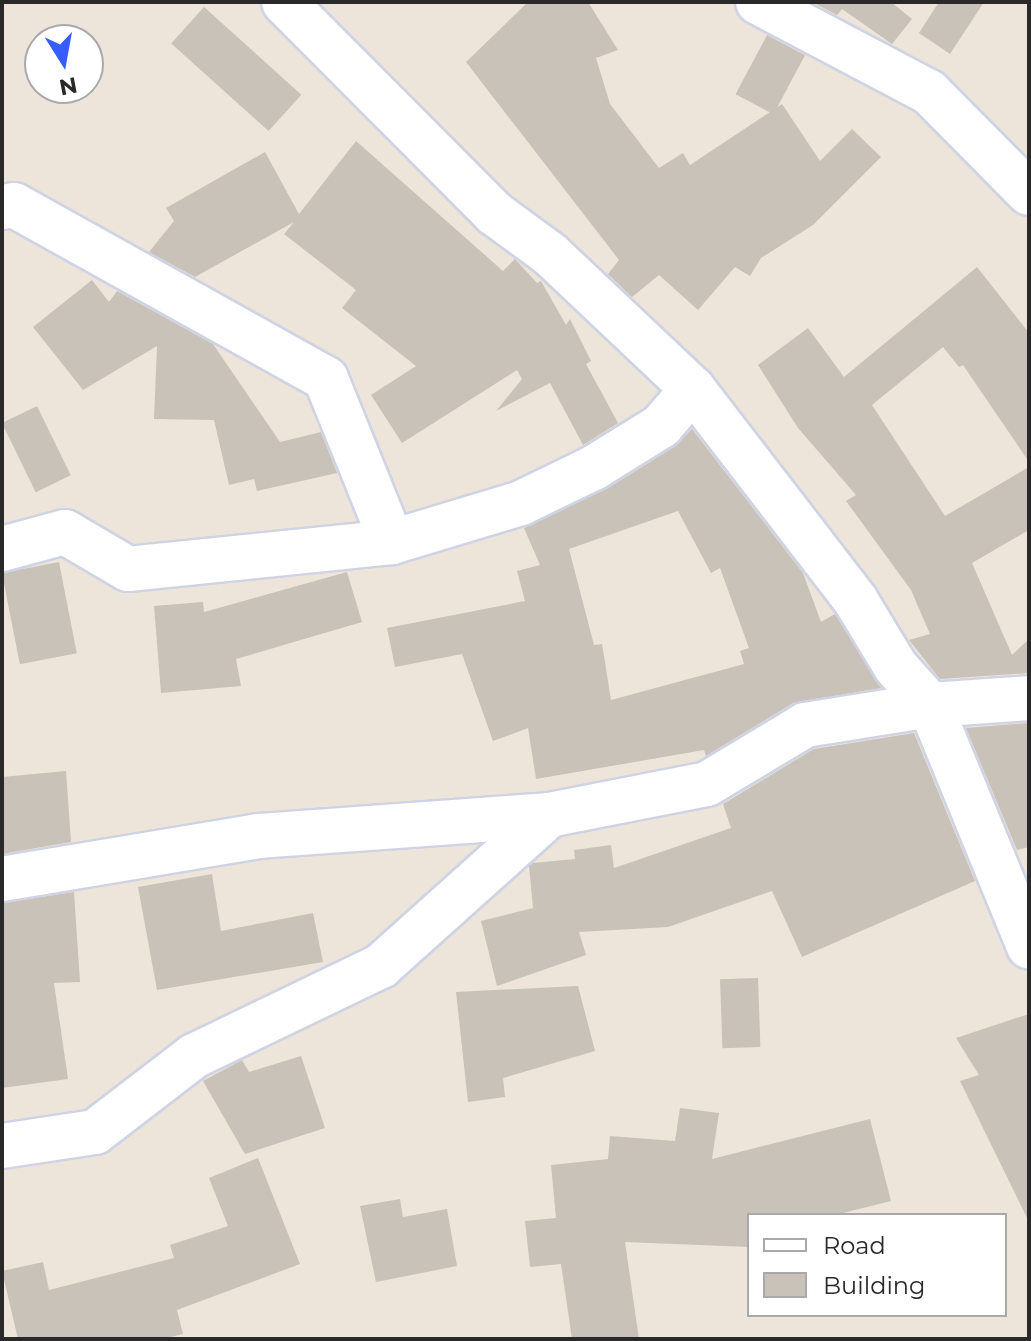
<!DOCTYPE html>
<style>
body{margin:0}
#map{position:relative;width:1031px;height:1341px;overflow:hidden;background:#ede5d9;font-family:Montserrat,sans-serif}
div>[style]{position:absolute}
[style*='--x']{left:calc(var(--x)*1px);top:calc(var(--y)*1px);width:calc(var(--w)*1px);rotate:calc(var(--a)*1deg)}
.building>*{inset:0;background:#c8c2b9;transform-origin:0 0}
.roads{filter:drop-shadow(2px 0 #cfd3e4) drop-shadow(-2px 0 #cfd3e4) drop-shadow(0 2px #cfd3e4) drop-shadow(0 -2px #cfd3e4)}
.street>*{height:44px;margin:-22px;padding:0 22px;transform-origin:22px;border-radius:22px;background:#fff}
span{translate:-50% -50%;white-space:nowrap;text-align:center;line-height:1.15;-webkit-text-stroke:6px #fff;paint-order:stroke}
.frame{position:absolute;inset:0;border:4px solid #292929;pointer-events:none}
.legend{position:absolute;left:747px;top:1213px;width:260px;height:104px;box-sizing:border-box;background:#fff;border:2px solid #a9a9a9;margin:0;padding:10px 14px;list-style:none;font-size:24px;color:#292929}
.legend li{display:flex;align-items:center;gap:16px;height:40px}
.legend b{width:40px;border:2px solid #a9a9a9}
.north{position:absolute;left:24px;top:24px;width:80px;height:80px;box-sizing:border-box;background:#fff;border:2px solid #a9a9a9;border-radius:50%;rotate:169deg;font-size:22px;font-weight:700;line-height:32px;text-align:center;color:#292929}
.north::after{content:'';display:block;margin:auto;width:28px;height:36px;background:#355dff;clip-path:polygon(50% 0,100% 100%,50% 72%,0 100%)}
</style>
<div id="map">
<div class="building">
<i style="clip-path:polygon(528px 2px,588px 2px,618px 50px,596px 58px,610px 104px,659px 168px,683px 153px,690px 165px,782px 104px,820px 161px,852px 129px,881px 157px,813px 225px,761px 258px,750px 276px,735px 267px,698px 310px,659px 275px,632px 297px,608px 274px,619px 260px,466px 62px)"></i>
<i style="clip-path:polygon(812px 2px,891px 2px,912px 19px,892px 44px,842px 9px,837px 15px)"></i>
<i style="clip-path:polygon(939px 2px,984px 2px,950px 54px,919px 33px)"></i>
<i style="left:204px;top:7px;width:131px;height:49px;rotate:42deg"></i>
<i style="left:767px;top:35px;width:43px;height:67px;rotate:28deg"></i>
<i style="clip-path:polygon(356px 141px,503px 271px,515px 259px,537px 283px,541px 281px,566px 325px,570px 319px,591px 361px,586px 364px,618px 423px,583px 445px,550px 383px,496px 411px,522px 379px,517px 370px,402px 443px,371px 395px,416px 366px,342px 308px,356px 290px,284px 234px,294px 222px,195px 277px,149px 252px,174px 221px,166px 208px,265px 152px,299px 214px)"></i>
<i style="clip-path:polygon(977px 267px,1029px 333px,1029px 462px,963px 365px,959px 367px,943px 347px,872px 405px,945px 516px,1029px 467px,1029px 530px,972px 563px,1012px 655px,1029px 639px,1029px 673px,940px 679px,909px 640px,930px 634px,911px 590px,846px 501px,856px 495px,798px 428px,758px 365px,808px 328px,844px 377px)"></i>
<i style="clip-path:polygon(92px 280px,109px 302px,117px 291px,213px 344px,280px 442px,321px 432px,337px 473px,257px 491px,254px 479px,229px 485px,214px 420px,154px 419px,157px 346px,83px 390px,33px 327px)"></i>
<i style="left:37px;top:406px;width:77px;height:39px;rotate:64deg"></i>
<i style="clip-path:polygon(evenodd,692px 429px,803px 573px,821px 622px,835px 614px,881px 688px,793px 703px,706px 756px,704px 750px,536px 779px,528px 728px,493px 741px,462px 654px,395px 667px,387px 628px,525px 601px,517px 571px,540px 565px,524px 528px,608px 488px,674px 447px,692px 429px,678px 511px,711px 573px,720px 568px,749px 648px,740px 651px,744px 664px,611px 700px,602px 644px,594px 645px,569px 549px,678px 511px)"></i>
<i style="left:59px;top:562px;width:93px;height:58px;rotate:79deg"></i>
<i style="clip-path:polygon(347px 572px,362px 622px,236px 659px,241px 686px,161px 693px,154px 606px,203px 602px,204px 612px)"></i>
<i style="clip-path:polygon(1029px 723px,1029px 847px,1017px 850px,966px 728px)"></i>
<i style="clip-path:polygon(914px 733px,975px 881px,802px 957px,772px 891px,668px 927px,579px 932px,586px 955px,497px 986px,481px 921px,533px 908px,529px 866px,533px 863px,575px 859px,574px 850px,611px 845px,614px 868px,731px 828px,723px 804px,814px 749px)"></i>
<i style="clip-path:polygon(66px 771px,71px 842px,2px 854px,2px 777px)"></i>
<i style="clip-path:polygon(212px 874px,221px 931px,313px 913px,323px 962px,157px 990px,138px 887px)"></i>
<i style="clip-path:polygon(74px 892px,80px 982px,54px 983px,68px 1079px,2px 1088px,2px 903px)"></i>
<i style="left:758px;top:978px;width:69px;height:38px;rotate:88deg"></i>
<i style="clip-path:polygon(578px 986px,595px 1051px,503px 1078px,505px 1097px,468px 1102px,456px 992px)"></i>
<i style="clip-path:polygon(1029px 1014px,1029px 1222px,960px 1081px,979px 1075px,956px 1038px)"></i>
<i style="clip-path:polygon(301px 1056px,325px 1128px,245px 1154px,203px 1081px,242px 1060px,249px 1072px)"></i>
<i style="clip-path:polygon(680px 1108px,719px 1113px,712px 1159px,870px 1119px,891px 1201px,835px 1215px,749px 1215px,749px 1247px,625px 1242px,639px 1339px,572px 1339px,561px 1264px,530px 1267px,525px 1221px,556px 1218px,551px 1165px,608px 1159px,610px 1136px,675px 1141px)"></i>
<i style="clip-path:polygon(258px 1158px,300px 1264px,177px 1310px,183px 1334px,162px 1339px,18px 1339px,2px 1271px,43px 1262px,49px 1290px,174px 1258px,170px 1245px,228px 1226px,209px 1178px)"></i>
<i style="clip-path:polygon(400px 1199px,403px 1217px,447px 1209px,457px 1266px,376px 1282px,360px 1206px)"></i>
</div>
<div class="roads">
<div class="street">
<i style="--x:284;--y:2;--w:298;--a:45.1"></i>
<i style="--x:494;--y:213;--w:69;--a:36.2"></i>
<i style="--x:550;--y:254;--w:197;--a:43.4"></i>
<i style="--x:693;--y:389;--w:267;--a:52.4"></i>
<i style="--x:856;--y:601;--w:77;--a:58.8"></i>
<i style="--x:896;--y:667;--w:51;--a:48.2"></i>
<i style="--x:930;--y:705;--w:261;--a:67.7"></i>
<i style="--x:758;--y:2;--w:193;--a:27.8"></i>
<i style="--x:929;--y:92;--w:142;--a:45.3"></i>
<i style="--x:2;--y:207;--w:12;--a:-9"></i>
<i style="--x:14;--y:205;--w:357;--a:29.1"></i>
<i style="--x:326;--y:379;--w:176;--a:68"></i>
<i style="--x:2;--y:549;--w:65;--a:-15.1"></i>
<i style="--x:65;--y:532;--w:73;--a:30.4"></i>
<i style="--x:128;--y:569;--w:265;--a:-5.8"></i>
<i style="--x:392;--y:542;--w:135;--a:-16.8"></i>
<i style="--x:521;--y:503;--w:82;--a:-25.9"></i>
<i style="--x:595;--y:467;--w:78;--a:-31.8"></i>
<i style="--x:661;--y:426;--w:49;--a:-49.1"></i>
<i style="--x:2;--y:879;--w:260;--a:-9.5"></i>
<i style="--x:258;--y:836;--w:292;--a:-4.1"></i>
<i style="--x:549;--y:815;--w:161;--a:-11.1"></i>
<i style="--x:707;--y:784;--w:114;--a:-31"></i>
<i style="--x:805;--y:725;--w:127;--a:-9.1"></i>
<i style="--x:930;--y:705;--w:99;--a:-4"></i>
<i style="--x:2;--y:1146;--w:94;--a:-8.6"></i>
<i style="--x:95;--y:1132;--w:125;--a:-37.5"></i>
<i style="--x:194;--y:1056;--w:208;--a:-25.7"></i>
<i style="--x:381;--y:966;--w:226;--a:-41.9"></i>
</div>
</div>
<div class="frame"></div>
<ul class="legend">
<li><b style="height:10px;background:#fff"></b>Road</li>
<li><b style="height:22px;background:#c8c2b9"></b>Building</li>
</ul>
<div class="north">N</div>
</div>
